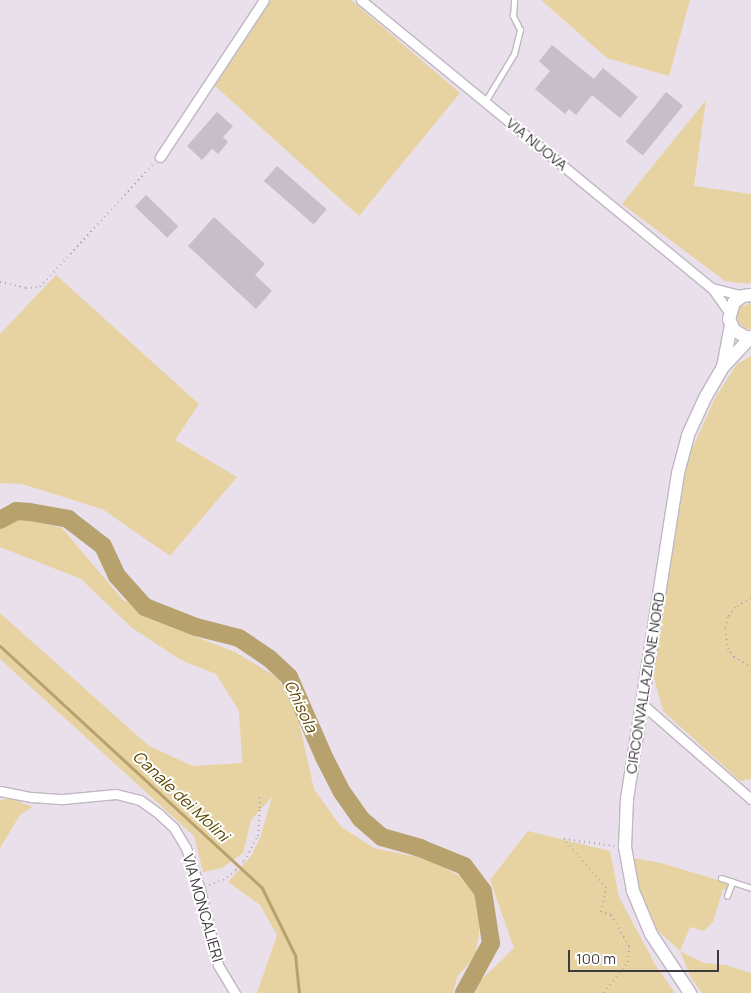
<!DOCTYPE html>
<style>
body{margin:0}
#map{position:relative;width:751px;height:993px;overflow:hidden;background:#eae0ec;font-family:Manrope,sans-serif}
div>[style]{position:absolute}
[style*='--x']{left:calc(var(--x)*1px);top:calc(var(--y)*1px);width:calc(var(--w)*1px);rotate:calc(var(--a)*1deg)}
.green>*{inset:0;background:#e7d3a2}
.stream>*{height:3px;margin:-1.5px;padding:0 1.5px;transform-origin:1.5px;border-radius:1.5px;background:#b7a26e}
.river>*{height:18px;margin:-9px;padding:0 9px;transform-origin:9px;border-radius:9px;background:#b7a26e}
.building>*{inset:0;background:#c7bec9;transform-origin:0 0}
.path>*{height:2px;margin-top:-1px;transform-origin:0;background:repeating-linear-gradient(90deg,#ada6af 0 1px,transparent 0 5px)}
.roads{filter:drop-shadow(1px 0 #bfb7c2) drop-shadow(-1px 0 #bfb7c2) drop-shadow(0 1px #bfb7c2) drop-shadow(0 -1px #bfb7c2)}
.lane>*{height:4.5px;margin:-2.25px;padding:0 2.25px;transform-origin:2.25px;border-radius:2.25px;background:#fff}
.street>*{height:9px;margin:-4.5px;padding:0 4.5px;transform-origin:4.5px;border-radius:4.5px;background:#fff}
.secondary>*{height:12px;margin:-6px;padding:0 6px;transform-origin:6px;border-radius:6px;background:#fff}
span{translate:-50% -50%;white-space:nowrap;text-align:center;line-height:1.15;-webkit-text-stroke:4px #fff;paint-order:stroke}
.street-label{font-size:15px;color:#3e3b3f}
.water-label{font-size:16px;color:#5d4701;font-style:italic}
.scale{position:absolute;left:568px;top:950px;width:151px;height:22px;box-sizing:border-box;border:2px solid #3e3b3f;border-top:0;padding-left:6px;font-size:15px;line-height:18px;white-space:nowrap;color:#3e3b3f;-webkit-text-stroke:4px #fff;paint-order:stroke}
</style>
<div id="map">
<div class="green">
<i style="clip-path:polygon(271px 0,351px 0,460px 93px,359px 216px,215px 86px)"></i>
<i style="clip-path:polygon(541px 0,690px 0,669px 76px,607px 58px)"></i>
<i style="clip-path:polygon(706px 100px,694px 186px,751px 194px,751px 282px,748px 284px,725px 281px,622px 204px)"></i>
<i style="clip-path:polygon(56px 275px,199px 404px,175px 440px,237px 477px,170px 556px,102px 509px,22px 484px,0 483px,0 334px)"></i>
<i style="clip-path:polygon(751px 303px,751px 329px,747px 329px,739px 324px,736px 316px,739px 307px)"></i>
<i style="clip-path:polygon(751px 356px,751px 779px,740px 781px,663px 711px,653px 674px,688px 458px,715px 398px,737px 364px)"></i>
<i style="clip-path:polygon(20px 518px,62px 528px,122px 599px,174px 628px,235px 652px,278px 678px,298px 718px,314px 789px,341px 827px,374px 848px,431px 860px,471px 883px,479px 911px,479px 935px,475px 956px,457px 977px,453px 993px,257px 993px,277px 935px,260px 905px,228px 882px,251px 856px,260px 838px,272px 797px,251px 820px,243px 853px,222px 868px,203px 872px,194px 836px,0 659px,0 613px,149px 746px,193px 766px,242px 763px,239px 711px,216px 674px,181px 660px,132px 628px,81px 579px,0 547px,0 525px)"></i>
<i style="clip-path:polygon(11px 798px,32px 807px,20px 815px,0 848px,0 800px)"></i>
<i style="clip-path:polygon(528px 831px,610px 851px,619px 897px,656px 966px,675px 993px,476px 993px,478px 983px,514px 948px,490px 880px)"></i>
<i style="clip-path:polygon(633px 858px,661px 863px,728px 883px,726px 890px,723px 889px,713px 922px,704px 931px,690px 927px,680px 951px,704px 963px,726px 965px,751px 973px,751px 993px,702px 993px,691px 978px,680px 951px,657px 930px,639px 890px)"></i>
</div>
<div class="stream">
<i style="--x:0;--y:646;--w:357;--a:42.7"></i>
<i style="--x:262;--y:888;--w:75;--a:63.8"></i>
<i style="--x:295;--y:955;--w:38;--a:84"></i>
</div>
<div class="river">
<i style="--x:0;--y:520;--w:18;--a:-29"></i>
<i style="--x:16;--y:511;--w:14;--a:4"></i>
<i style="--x:30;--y:512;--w:39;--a:10"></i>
<i style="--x:68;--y:519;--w:44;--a:37.6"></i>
<i style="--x:103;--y:546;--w:33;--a:65"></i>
<i style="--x:117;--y:576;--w:42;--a:47.9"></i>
<i style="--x:145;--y:607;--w:55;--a:21.4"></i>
<i style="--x:196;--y:627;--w:44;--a:14.3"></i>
<i style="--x:239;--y:638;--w:37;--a:34"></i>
<i style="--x:270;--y:659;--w:26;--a:43"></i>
<i style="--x:289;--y:677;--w:87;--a:66.4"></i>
<i style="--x:324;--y:757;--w:39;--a:63"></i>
<i style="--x:342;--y:792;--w:33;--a:55"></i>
<i style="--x:361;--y:819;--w:28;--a:41"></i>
<i style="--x:382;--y:837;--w:40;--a:16"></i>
<i style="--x:420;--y:848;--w:48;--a:22.2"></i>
<i style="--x:464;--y:866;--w:31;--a:53"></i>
<i style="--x:483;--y:891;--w:53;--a:81.3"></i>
<i style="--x:491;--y:943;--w:57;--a:118.4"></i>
</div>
<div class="building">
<i style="clip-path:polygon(552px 45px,594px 79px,603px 68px,638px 97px,620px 118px,592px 95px,576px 115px,569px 109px,565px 114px,535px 89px,550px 71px,539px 61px)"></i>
<i style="left:666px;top:92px;width:22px;height:64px;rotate:39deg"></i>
<i style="clip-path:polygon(217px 112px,233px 126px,223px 137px,228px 142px,218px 154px,212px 149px,202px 160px,187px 146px)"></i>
<i style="left:277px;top:166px;width:66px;height:20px;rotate:41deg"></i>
<i style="left:146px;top:195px;width:45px;height:16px;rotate:44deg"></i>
<i style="clip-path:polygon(214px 217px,265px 264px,255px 275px,272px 291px,256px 309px,188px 246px)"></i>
</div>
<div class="path">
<i style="--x:0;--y:282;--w:27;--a:13"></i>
<i style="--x:26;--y:288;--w:14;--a:-4"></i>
<i style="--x:40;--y:287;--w:167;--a:-47.4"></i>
<i style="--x:751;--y:598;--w:18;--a:151"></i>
<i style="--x:735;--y:607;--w:12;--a:125"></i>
<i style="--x:728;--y:617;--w:12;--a:104"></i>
<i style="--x:725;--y:629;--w:19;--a:81"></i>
<i style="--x:728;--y:648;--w:11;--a:56"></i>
<i style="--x:734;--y:657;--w:20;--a:30"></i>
<i style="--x:209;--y:885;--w:15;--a:-20"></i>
<i style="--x:223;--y:880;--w:16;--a:-38"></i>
<i style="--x:236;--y:870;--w:12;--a:-48"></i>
<i style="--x:244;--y:861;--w:29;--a:-61"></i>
<i style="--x:258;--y:836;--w:28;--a:-86"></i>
<i style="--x:260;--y:808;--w:15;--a:-94"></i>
<i style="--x:604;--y:993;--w:39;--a:-52"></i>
<i style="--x:628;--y:962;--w:16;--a:-86"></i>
<i style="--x:629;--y:946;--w:36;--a:-120"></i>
<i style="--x:611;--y:915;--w:10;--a:-163"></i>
<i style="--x:601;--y:912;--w:25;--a:-78"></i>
<i style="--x:606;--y:888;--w:65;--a:-130.6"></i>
<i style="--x:564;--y:839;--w:51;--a:7.8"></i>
</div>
<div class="roads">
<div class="lane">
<i style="--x:485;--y:102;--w:56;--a:-58.9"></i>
<i style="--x:514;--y:54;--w:25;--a:-76"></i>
<i style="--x:520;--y:30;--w:16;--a:-117"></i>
<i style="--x:513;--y:16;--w:16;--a:-86"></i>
<i style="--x:721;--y:878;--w:32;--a:18"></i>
<i style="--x:727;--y:896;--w:15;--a:-70"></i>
</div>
<div class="street">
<i style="--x:361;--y:0;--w:454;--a:39.4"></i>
<i style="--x:712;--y:288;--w:29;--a:55"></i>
<i style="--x:160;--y:157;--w:188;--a:-56.5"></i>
<i style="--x:712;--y:288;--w:32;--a:14"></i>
<i style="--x:642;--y:704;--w:145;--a:41.1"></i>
<i style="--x:0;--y:791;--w:33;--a:11"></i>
<i style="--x:32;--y:797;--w:31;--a:4"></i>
<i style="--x:63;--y:799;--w:53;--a:-5.4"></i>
<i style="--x:116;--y:794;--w:25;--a:14"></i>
<i style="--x:140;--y:800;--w:24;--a:36"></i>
<i style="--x:159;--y:814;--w:21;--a:43"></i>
<i style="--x:174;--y:828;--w:23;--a:59"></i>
<i style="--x:186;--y:848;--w:43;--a:71.1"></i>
<i style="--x:200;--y:889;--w:78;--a:76.7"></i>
<i style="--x:218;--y:965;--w:33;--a:59"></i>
</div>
<div class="secondary">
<i style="--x:751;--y:295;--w:8;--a:173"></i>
<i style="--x:743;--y:296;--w:11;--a:146"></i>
<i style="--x:734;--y:302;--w:18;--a:106"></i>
<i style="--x:729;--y:319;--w:12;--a:66"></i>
<i style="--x:734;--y:330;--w:13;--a:32"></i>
<i style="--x:745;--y:337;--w:6;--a:0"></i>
<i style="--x:723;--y:367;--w:43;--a:-79.2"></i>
<i style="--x:690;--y:993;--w:71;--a:-123.5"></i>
<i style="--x:651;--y:934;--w:47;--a:-112.7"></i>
<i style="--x:633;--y:891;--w:45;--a:-100.3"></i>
<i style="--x:625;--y:847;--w:48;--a:-87.6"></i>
<i style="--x:627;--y:799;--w:330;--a:-81.1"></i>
<i style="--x:678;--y:473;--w:39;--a:-75"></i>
<i style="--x:688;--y:435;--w:41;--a:-65.3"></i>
<i style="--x:705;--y:398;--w:36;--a:-60"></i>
<i style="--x:723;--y:367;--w:41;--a:-47"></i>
</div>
</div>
<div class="street-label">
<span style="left:537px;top:144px;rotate:39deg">VIA NUOVA</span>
<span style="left:645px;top:683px;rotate:-81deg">CIRCONVALLAZIONE NORD</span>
<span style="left:203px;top:908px;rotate:74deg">VIA MONCALIERI</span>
</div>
<div class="water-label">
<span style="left:301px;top:706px;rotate:65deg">Chisola</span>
<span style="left:181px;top:796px;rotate:43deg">Canale dei Molini</span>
</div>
<div class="scale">100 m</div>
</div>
